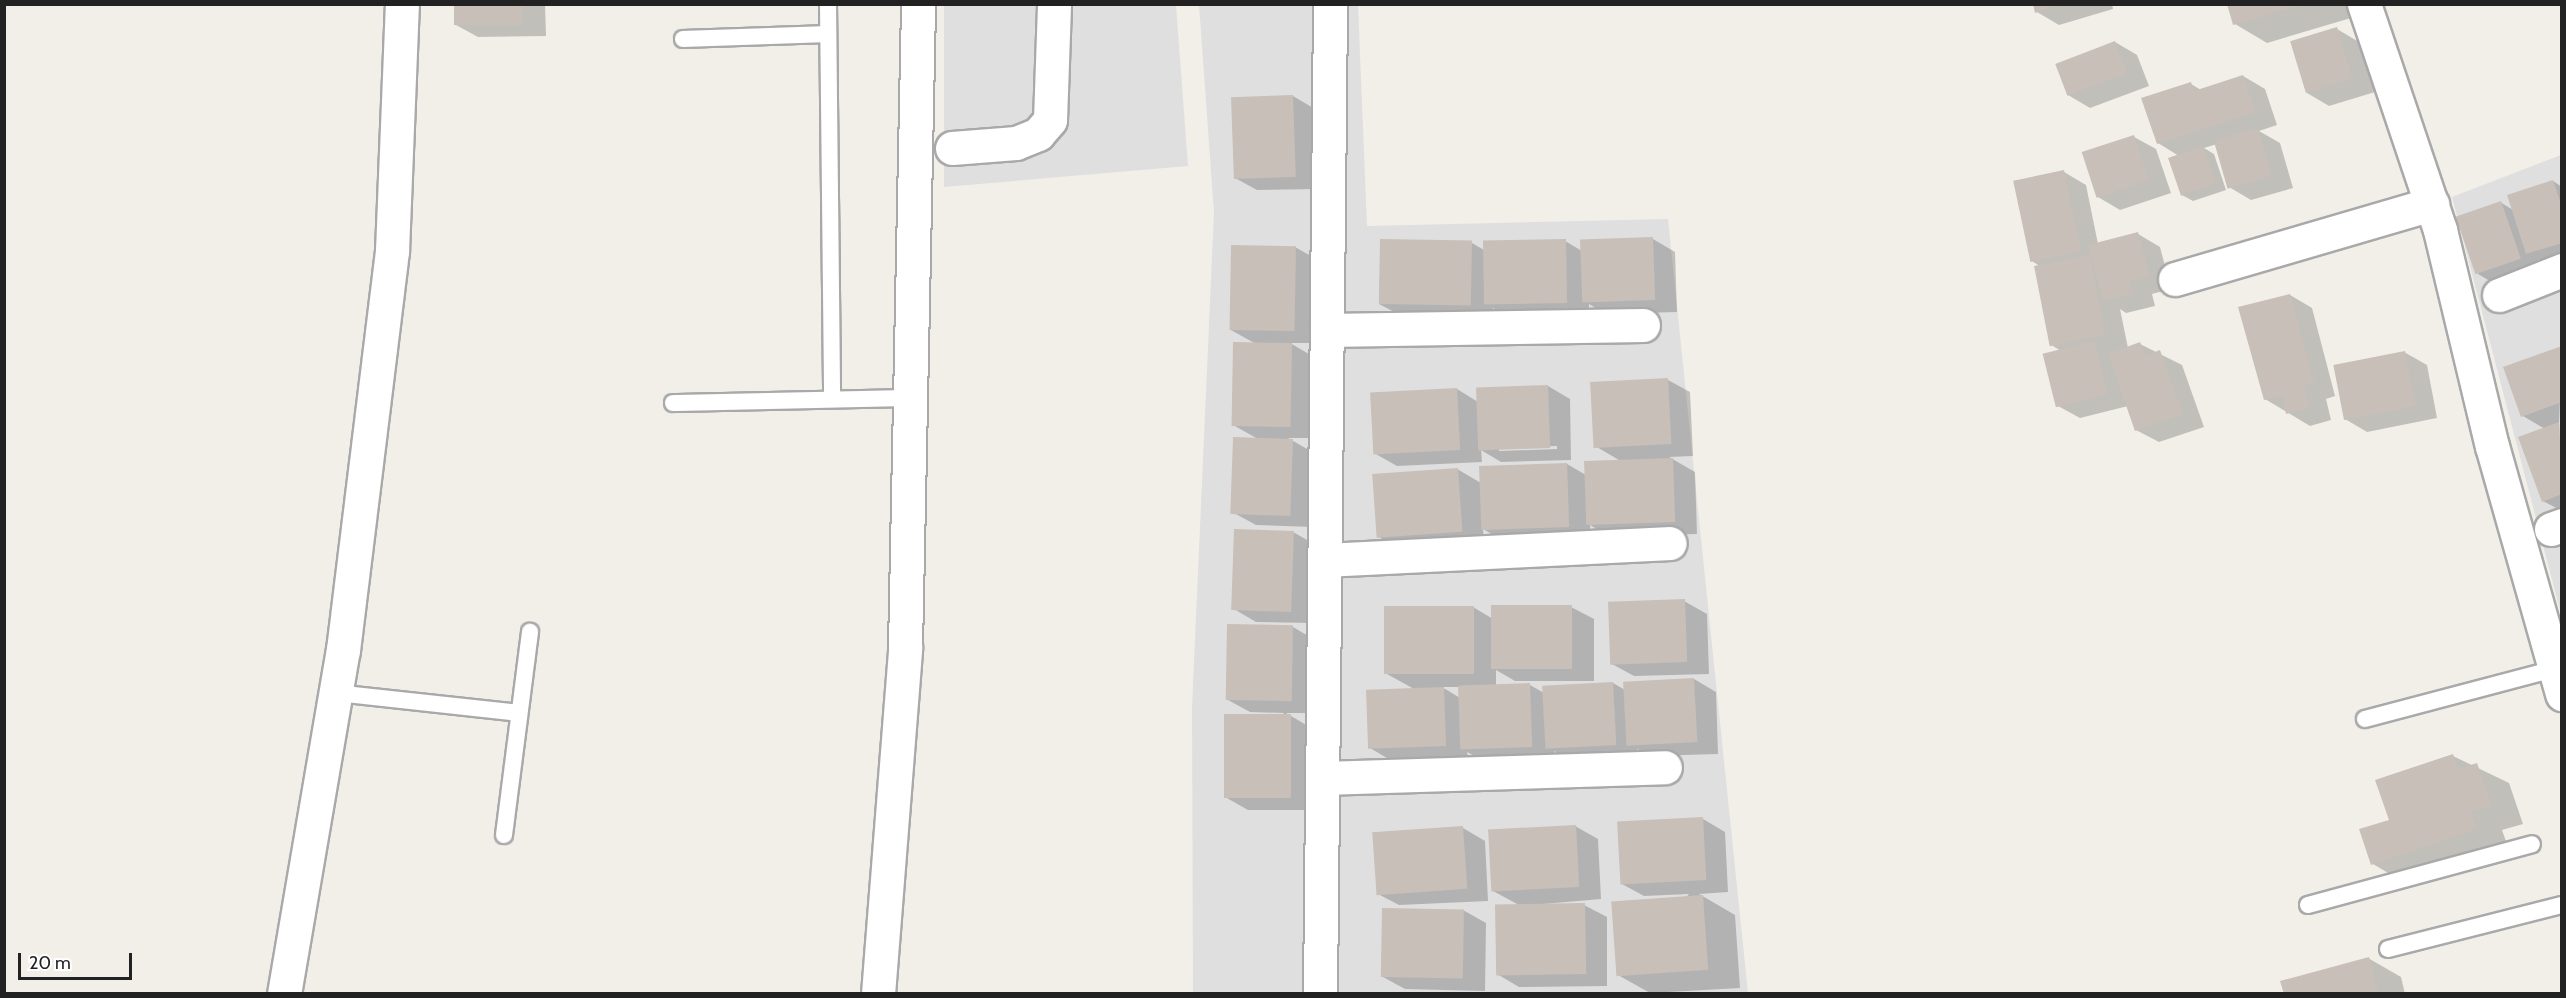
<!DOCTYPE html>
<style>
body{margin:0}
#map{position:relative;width:2566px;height:998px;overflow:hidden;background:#f2efe9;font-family:Cabin,sans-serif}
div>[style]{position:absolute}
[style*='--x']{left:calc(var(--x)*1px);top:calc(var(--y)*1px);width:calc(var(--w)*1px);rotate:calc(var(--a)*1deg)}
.residential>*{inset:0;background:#e0dfdf}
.shadow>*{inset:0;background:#0003}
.building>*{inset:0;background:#c7bfb8;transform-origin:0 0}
.roads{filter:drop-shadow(2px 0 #a9a9a9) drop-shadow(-2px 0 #a9a9a9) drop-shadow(0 2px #a9a9a9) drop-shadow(0 -2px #a9a9a9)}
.lane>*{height:16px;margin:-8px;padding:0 8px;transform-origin:8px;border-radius:8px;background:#fff}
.street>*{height:33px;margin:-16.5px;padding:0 16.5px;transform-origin:16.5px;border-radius:16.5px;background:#fff}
span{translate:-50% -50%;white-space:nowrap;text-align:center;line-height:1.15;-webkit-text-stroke:5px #fff;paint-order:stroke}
.frame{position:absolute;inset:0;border:6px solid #222;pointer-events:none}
.scale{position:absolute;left:18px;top:953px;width:114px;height:27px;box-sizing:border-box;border:3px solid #222;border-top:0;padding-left:8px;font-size:18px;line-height:21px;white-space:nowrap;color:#222;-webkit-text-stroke:4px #fff;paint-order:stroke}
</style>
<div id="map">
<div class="residential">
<i style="clip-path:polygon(944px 5px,1176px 5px,1188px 166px,944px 187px)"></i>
<i style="clip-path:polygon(1199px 5px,1358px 5px,1367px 226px,1668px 219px,1748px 993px,1193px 994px,1192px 707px,1214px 212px)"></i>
<i style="clip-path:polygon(2561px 155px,2561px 614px,2452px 197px)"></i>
</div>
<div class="shadow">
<i style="clip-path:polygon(456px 4px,545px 4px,546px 36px,478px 37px,456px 25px)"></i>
<i style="clip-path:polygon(2034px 4px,2112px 4px,2113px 9px,2059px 25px,2037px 12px)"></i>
<i style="clip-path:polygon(2228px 4px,2357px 4px,2361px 15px,2267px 43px,2235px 24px)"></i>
<i style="clip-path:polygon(2337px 29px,2359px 42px,2375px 92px,2329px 106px,2307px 93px)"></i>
<i style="clip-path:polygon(2115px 42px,2137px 55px,2149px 86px,2090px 108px,2068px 95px)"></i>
<i style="clip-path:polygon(2243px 76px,2265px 89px,2277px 125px,2259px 131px,2280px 143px,2293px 188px,2251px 200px,2229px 187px,2217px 144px,2204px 148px,2214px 154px,2226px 190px,2193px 201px,2182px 195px,2179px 156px,2158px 143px,2191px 84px,2201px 90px)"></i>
<i style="clip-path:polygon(1293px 96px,1315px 109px,1318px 189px,1257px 190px,1235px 178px)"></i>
<i style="clip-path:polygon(2134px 137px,2156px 149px,2171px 193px,2120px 210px,2098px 197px)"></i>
<i style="clip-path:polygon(2064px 172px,2086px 185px,2098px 244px,2138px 234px,2160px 247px,2171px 289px,2152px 294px,2155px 306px,2126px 313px,2120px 309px,2128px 348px,2140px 344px,2182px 365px,2204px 427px,2159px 442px,2136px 430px,2128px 406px,2080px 418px,2058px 406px,2061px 351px,2053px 346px,2041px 267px,2032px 261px)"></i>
<i style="clip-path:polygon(2553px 181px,2562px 187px,2562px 262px,2550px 265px,2538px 259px,2542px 272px,2500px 287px,2478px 274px,2500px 202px,2513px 210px)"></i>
<i style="clip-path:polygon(1653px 239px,1675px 252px,1677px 312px,1606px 314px,1589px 304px,1589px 315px,1508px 317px,1493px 308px,1492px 319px,1402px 316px,1379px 304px,1381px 240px,1472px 243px,1484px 250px,1565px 241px,1582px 251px)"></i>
<i style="clip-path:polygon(1295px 247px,1318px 260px,1316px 343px,1290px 343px,1314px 357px,1313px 438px,1288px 438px,1314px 453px,1313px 527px,1256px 525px,1234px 513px,1258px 439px,1233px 425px,1256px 344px,1231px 330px)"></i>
<i style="clip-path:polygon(2290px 295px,2312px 308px,2335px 396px,2326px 399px,2331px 420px,2310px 426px,2265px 399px)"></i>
<i style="clip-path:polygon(2562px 348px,2559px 423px,2562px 511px,2543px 501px,2545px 429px,2523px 416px)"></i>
<i style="clip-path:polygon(2404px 352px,2427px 365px,2437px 418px,2367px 432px,2345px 419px)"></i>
<i style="clip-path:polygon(1668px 380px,1690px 392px,1693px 456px,1669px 457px,1695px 472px,1697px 534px,1609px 536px,1590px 525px,1591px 539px,1504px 541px,1483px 529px,1484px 544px,1399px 549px,1377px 536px,1457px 469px,1481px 483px,1567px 464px,1586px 475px,1619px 460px,1595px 446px)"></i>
<i style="clip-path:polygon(evenodd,1548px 386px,1570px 399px,1571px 460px,1501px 462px,1481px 450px,1482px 462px,1397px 466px,1374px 453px,1457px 389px,1478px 402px,1548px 386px,1557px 446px,1557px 449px,1499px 451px,1499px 448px,1557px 446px)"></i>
<i style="clip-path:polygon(1293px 532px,1316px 545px,1314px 623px,1256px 622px,1234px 609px)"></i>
<i style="clip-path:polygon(1684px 601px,1707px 614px,1709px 674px,1634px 676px,1612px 664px)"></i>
<i style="clip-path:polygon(evenodd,1473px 607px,1493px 619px,1571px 607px,1594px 619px,1594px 681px,1515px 681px,1496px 670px,1496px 686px,1530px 685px,1544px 693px,1613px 683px,1625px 690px,1694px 679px,1716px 692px,1718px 754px,1649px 756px,1637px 749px,1637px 757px,1568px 759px,1554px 751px,1554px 759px,1484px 761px,1467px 752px,1468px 758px,1392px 761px,1370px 748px,1414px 689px,1387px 674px,1473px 607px,1441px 687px,1459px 687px,1460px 698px,1447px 690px,1441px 687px)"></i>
<i style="clip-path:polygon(1293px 627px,1315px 640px,1314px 713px,1286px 713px,1313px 729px,1314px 810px,1248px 810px,1225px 797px,1284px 713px,1250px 712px,1228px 700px)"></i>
<i style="clip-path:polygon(2453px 756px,2509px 783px,2523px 824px,2502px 830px,2508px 847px,2405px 883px,2373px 864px,2391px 821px)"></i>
<i style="clip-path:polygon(1703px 819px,1725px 832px,1728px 892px,1699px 894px,1735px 915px,1740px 988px,1650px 993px,1618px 975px,1689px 894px,1644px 896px,1622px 884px)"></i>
<i style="clip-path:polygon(1575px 826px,1598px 839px,1601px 899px,1532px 905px,1584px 905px,1607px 917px,1607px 986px,1519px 987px,1497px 974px,1519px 905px,1493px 891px)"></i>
<i style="clip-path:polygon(1463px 828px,1485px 841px,1488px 901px,1399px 905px,1376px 893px)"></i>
<i style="clip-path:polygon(1463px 910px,1486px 923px,1485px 991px,1405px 989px,1383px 977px)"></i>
<i style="clip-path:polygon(2368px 958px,2401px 977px,2405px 994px,2285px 994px)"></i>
</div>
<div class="building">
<i style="left:454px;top:4px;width:69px;height:21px"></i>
<i style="clip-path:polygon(2033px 4px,2061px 4px,2061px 5px,2035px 13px)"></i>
<i style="clip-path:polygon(2227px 4px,2302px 4px,2302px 5px,2233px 25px)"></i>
<i style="left:2337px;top:27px;width:54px;height:49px;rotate:73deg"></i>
<i style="left:2115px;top:41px;width:34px;height:64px;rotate:69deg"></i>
<i style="clip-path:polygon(2243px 75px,2256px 112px,2157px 144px,2141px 98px,2191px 82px,2194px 91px)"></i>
<i style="left:1293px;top:95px;width:82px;height:62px;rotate:88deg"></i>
<i style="left:2258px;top:128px;width:50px;height:46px;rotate:74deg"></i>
<i style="left:2134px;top:135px;width:48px;height:55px;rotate:72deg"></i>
<i style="left:2203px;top:146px;width:40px;height:37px;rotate:71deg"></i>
<i style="left:2064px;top:170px;width:83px;height:52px;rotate:78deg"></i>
<i style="clip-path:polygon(2553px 180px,2562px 207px,2562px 243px,2526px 254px,2507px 195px)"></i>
<i style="left:2501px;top:201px;width:61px;height:48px;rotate:71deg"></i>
<i style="clip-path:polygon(2138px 232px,2150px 276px,2130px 282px,2133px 294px,2103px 301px,2088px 245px)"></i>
<i style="left:1653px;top:237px;width:63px;height:73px;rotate:88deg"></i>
<i style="left:1380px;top:239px;width:92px;height:65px;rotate:1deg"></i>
<i style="left:1566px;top:239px;width:64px;height:83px;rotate:89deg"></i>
<i style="left:1231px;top:245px;width:65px;height:85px;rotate:1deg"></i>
<i style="left:2090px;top:255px;width:82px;height:57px;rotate:79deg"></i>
<i style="clip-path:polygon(2290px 294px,2314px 383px,2304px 386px,2310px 408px,2286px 414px,2282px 395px,2264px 400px,2238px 307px)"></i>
<i style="left:2094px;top:341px;width:55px;height:53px;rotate:76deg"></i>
<i style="left:1233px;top:342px;width:59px;height:84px;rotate:1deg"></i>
<i style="clip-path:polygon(2140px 342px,2145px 356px,2160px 350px,2183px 414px,2135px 431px,2108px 354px)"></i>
<i style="clip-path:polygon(2562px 346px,2562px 402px,2521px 417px,2503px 367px)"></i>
<i style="left:2405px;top:351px;width:56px;height:73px;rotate:79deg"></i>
<i style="left:1668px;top:378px;width:66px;height:78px;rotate:87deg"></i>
<i style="left:1548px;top:385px;width:63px;height:72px;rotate:88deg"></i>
<i style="left:1457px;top:388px;width:62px;height:87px;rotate:87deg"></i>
<i style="clip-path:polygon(2559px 422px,2562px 494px,2542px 502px,2518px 437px)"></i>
<i style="left:1233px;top:437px;width:60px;height:77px;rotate:2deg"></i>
<i style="left:1673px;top:458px;width:64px;height:89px;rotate:88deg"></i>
<i style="left:1567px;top:463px;width:64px;height:88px;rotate:88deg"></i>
<i style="left:1458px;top:468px;width:64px;height:86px;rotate:86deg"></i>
<i style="left:1234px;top:529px;width:60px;height:81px;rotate:2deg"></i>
<i style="left:1685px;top:599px;width:63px;height:77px;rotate:88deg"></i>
<i style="left:1491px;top:605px;width:81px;height:64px"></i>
<i style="left:1384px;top:606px;width:90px;height:68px"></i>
<i style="left:1227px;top:624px;width:66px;height:76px;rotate:1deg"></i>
<i style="left:1694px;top:678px;width:64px;height:71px;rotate:87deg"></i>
<i style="left:1613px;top:682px;width:63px;height:71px;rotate:87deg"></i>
<i style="left:1530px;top:683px;width:64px;height:72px;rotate:88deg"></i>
<i style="left:1444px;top:687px;width:59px;height:78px;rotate:88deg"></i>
<i style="left:1224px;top:714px;width:67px;height:84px"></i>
<i style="clip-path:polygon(2453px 754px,2458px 769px,2477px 763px,2492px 806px,2471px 812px,2477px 829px,2371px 865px,2359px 829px,2389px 820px,2375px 780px)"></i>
<i style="left:1703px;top:817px;width:63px;height:86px;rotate:87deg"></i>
<i style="left:1576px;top:825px;width:62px;height:88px;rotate:87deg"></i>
<i style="left:1463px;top:826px;width:63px;height:91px;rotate:86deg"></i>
<i style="left:1703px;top:895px;width:75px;height:92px;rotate:86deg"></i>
<i style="left:1585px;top:903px;width:71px;height:90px;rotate:89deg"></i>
<i style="left:1382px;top:908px;width:82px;height:69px;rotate:1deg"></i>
<i style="clip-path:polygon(2369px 957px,2379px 994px,2284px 994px,2280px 981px)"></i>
</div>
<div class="roads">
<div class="lane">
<i style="--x:828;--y:4;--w:395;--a:89.4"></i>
<i style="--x:683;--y:39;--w:145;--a:-2"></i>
<i style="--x:673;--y:403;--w:238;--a:-1.2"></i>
<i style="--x:336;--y:693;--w:184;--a:6.2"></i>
<i style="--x:2365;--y:719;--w:196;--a:-14.8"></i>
<i style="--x:504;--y:835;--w:205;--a:-82.7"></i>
<i style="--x:2308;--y:905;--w:232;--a:-15.2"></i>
<i style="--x:2388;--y:949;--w:179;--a:-14.2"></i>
</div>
<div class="street">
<i style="--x:2364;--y:4;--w:238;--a:71.4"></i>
<i style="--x:2440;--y:230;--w:222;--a:76.5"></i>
<i style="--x:2492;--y:446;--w:258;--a:74.2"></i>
<i style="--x:952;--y:148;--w:64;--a:-4.5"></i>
<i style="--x:1016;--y:143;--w:24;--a:-22"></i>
<i style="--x:1038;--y:134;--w:18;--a:-49"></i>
<i style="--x:1050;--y:120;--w:116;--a:-88"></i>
<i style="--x:2175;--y:279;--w:268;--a:-16.3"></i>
<i style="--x:2499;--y:295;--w:68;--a:-21.6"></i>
<i style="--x:1327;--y:330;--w:316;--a:-0.9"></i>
<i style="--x:2551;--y:529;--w:12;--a:-20"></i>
<i style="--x:1325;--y:560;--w:345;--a:-2.8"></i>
<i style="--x:1323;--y:778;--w:342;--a:-1.8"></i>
<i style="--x:284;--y:994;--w:349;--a:-80.3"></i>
<i style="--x:343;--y:650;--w:402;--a:-83"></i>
<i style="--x:392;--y:251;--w:247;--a:-87.7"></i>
<i style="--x:878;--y:994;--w:347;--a:-85.5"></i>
<i style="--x:905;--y:648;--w:644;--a:-88.84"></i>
<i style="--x:1320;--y:994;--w:990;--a:-89.42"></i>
</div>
</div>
<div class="frame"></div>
<div class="scale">20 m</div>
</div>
